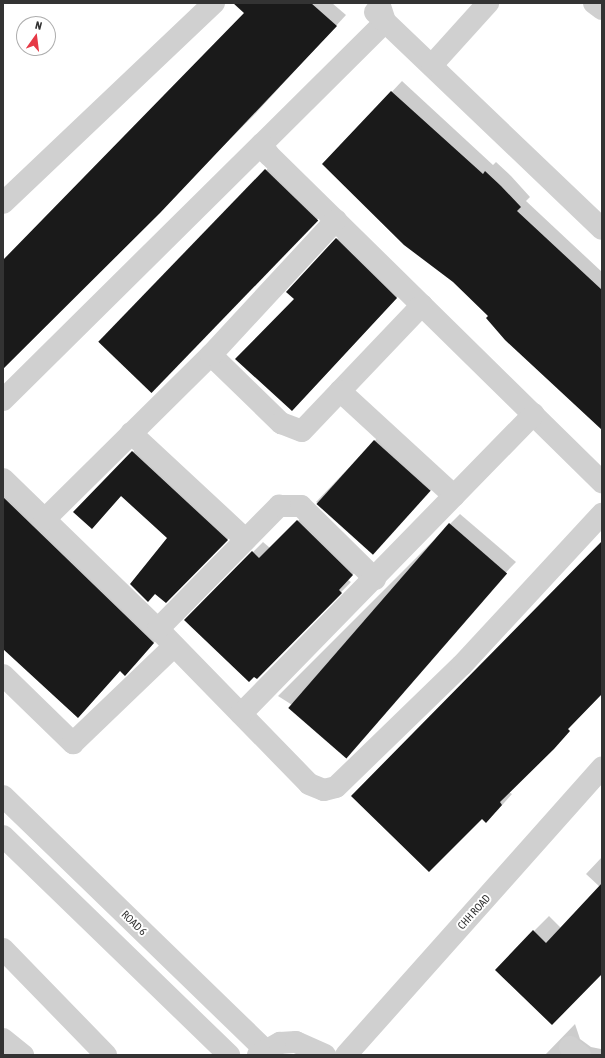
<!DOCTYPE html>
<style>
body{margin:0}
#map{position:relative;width:605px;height:1058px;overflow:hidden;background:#fff;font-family:"Asap Condensed",sans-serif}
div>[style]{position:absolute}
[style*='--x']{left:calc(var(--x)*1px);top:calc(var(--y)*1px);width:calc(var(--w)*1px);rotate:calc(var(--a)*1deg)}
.shadow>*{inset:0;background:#0003;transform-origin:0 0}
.building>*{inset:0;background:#1a1a1a;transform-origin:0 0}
.minor>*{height:22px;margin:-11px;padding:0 11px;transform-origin:11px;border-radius:11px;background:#d0d0d0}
span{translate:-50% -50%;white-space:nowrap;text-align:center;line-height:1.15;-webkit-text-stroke:4px #fff;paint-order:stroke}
.street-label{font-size:11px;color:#333}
.frame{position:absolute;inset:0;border:4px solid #333;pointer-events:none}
.north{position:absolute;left:16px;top:16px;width:40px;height:40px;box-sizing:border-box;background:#fff;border:1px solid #adadad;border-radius:50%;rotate:14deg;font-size:11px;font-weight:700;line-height:16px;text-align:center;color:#333}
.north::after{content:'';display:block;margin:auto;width:14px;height:18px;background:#e63946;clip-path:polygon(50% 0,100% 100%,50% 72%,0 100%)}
</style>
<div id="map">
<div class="shadow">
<i style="clip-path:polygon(255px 3px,332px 3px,346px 15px,256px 113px,3px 369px,3px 262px)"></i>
<i style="clip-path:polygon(402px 81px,493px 165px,496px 162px,511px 176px,530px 197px,526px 201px,602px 272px,602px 428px,453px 281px,324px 164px)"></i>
<i style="left:276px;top:160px;width:71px;height:254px;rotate:44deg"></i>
<i style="clip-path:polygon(347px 229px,406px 288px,302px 400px,337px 239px)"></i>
<i style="clip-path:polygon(385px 430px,440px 481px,380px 545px,316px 502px)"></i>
<i style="clip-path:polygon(142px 442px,237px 530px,166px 602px,169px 538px,122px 495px,92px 528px,133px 452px)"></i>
<i style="clip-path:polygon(3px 475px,163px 632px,135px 665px,120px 670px,3px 645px)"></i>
<i style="clip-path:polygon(308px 511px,362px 564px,348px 580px,351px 582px,257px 678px,255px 675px,249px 681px,186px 620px,263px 542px,270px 548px)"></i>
<i style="clip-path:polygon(460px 514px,516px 562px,346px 739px,278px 696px)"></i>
<i style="clip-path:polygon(602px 543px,602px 693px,509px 792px,512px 794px,496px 812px)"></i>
<i style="clip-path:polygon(602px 857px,602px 971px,567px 1009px,534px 931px,549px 916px,561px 928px,600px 887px,586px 874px)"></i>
<i style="clip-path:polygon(575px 1024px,580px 1039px,591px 1047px,601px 1049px,602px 1055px,545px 1055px)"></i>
</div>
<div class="building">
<i style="clip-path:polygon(233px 3px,311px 3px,337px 26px,160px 213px,3px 369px,3px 260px,244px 13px)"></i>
<i style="clip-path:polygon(391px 91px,483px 174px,485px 171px,501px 186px,521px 207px,517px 211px,602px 290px,602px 430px,505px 340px,486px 318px,488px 316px,453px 282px,404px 245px,322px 164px)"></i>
<i style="left:265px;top:169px;width:74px;height:240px;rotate:44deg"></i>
<i style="clip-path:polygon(336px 238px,397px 298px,292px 411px,235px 359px,294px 299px,286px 292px)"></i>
<i style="left:374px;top:440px;width:76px;height:86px;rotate:42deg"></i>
<i style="clip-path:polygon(132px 451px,228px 540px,166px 603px,155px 594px,148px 602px,130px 584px,167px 538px,121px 496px,92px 529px,73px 512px)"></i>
<i style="clip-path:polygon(3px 497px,154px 643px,125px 676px,120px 671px,78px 718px,3px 649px)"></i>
<i style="clip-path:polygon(297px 520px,353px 575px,339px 590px,342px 593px,257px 679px,254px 677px,249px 682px,184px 620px,252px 551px,259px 558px)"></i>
<i style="left:449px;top:523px;width:77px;height:245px;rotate:41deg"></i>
<i style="clip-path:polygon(602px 541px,602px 694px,568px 729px,570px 731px,554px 749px,500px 802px,502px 805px,486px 823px,482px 819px,429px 872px,351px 796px)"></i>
<i style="clip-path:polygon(602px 883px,602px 974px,552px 1025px,495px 970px,533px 930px,546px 943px)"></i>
</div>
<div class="minor">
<i style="--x:379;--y:3;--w:20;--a:72"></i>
<i style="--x:385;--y:22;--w:173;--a:135.2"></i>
<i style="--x:262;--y:144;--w:13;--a:58"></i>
<i style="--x:269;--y:155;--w:467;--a:44.5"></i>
<i style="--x:594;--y:3;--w:10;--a:37"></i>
<i style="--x:375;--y:12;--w:314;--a:43.7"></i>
<i style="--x:432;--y:65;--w:84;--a:-47.9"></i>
<i style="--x:3;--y:203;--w:291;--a:-43.5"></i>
<i style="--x:211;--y:355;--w:98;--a:44.2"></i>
<i style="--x:281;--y:423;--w:22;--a:21"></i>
<i style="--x:302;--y:431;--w:174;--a:-46.4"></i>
<i style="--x:340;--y:391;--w:155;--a:42.6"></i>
<i style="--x:3;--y:400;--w:364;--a:-44.7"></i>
<i style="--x:131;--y:433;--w:156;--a:42.9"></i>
<i style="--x:3;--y:479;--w:216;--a:44.1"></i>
<i style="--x:158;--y:629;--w:216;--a:45.7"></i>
<i style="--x:309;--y:784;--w:16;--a:22"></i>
<i style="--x:324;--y:790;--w:12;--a:-14"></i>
<i style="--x:336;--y:787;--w:175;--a:-44.1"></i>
<i style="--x:462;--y:665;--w:206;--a:-47.2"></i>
<i style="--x:44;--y:520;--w:235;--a:-44.7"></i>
<i style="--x:211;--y:355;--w:184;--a:-47.2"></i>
<i style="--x:158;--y:629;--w:173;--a:-45.5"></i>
<i style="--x:279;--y:506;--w:22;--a:0"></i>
<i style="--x:301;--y:506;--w:104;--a:44.6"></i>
<i style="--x:3;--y:675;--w:98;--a:44.2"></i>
<i style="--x:73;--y:743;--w:140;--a:-43.8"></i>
<i style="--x:241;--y:714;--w:419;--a:-45.7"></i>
<i style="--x:3;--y:796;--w:363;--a:44.1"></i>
<i style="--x:3;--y:836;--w:315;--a:44.1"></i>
<i style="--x:3;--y:949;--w:148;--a:45.8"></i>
<i style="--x:3;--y:1039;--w:26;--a:39"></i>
<i style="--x:570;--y:1047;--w:13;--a:39"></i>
<i style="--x:258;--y:1055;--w:25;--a:-29"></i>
<i style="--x:280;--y:1043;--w:16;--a:-4"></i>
<i style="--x:296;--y:1042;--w:32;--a:24"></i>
<i style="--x:346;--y:1055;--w:385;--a:-48.3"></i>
</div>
<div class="street-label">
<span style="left:474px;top:912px;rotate:-48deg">CHH ROAD</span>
<span style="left:134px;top:923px;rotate:44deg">ROAD 6</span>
</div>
<div class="frame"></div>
<div class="north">N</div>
</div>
